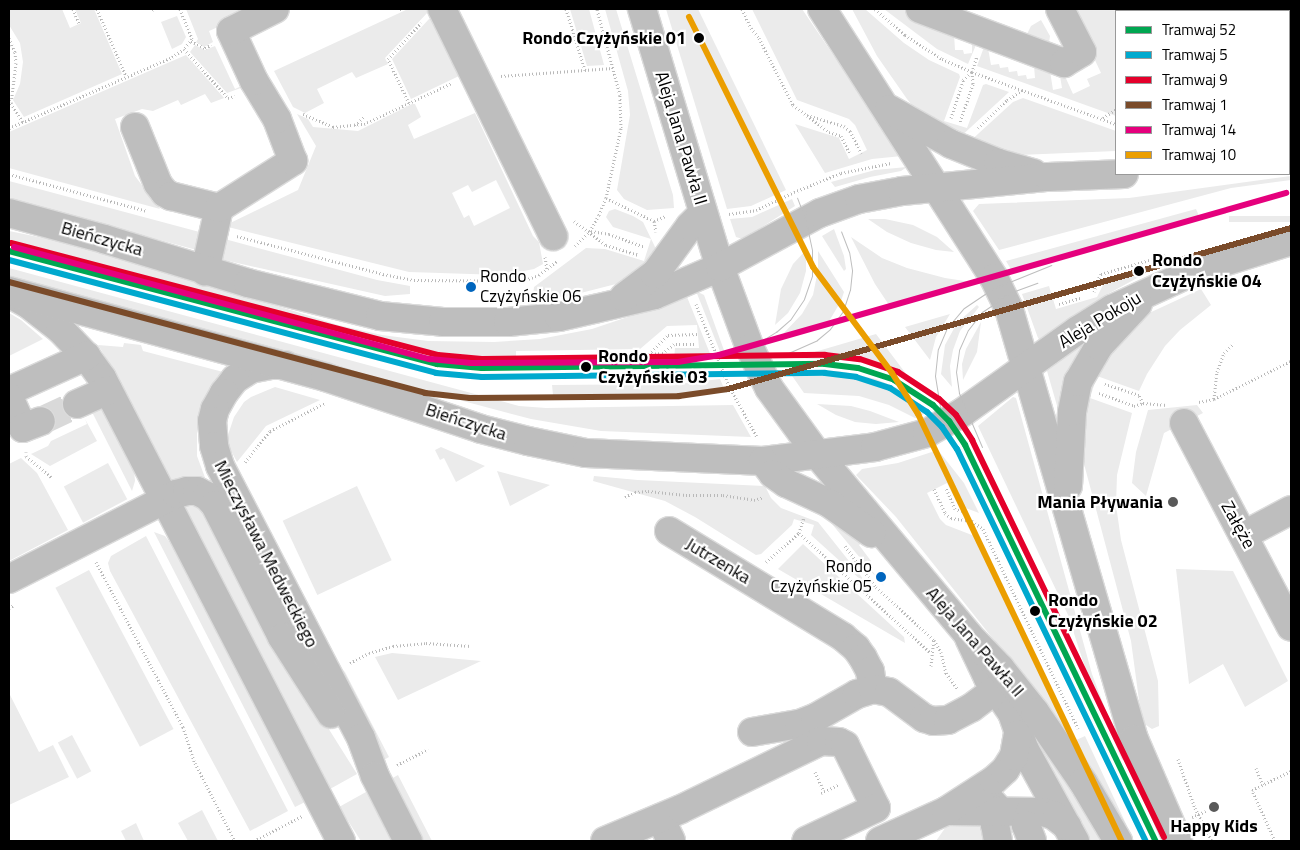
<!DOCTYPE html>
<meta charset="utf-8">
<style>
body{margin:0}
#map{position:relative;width:1300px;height:850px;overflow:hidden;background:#fff;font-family:"Titillium Web",sans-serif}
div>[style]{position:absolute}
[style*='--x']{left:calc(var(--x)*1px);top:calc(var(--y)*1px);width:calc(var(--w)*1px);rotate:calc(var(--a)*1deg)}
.green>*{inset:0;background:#ebebeb;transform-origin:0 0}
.minor-tunnel>*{height:28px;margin-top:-14px;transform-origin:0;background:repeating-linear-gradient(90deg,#d9d9d9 0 28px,transparent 0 42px)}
.path>*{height:3px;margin-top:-1.5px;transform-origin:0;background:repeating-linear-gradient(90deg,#b9b9b9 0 1px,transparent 0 3.5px)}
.roads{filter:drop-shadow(1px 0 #dbdbdb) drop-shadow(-1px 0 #dbdbdb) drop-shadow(0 1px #dbdbdb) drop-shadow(0 -1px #dbdbdb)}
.minor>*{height:28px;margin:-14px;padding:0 14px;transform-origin:14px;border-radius:14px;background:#bebebe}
.major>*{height:28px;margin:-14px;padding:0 14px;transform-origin:14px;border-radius:14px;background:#bebebe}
.tram>*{height:1px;margin:-0.5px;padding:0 0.5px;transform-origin:0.5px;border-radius:0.5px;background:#bebebe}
.tram-1>*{height:6px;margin:-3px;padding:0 3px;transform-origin:3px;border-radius:3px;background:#00a651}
.tram-2>*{height:6px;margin:-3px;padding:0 3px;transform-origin:3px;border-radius:3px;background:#00a9ce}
.tram-3>*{height:6px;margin:-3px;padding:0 3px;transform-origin:3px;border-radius:3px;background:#e4002b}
.tram-4>*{height:6px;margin:-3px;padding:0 3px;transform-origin:3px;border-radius:3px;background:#7a4b2a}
.tram-5>*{height:6px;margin:-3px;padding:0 3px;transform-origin:3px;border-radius:3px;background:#e5007d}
.tram-6>*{height:6px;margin:-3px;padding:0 3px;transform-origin:3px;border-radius:3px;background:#eb9e00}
.dots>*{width:14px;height:14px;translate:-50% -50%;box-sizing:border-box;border:2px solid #fff;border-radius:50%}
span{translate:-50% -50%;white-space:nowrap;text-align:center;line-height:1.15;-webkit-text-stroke:4.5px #fff;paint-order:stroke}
.bus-label{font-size:17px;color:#000}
.left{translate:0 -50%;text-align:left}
.right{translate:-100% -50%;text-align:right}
.stop-label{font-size:18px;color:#000;font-weight:700}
.street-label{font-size:18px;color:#000}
.poi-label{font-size:18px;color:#000;font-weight:700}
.frame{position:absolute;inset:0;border:10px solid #000;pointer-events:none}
.legend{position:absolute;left:1115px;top:10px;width:175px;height:165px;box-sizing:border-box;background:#fff;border:1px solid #999;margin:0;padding:6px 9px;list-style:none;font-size:15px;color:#000}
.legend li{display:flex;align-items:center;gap:10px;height:25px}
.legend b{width:25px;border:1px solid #999}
</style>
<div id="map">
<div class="green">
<i style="clip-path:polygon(9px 9px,62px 9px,70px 28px,81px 23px,75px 9px,94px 9px,122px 74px,24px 117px,13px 100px,20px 84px,23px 62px,20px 43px,9px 25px)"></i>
<i style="clip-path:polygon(186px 9px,258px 9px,209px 31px,213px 42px,204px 47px,196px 42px,198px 39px)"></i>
<i style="clip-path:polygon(408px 9px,426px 9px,428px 12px,385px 58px,388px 64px,356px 78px,352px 72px,317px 89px,324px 103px,305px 113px,293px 107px,274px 71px)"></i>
<i style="clip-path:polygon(570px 9px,589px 9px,604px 65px,587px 66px)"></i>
<i style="clip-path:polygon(605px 9px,616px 9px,673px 195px,674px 208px,647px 210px,624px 199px,617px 190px,630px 115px,628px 91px)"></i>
<i style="clip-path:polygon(666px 9px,698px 9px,786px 190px,751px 206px,727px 209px)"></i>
<i style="clip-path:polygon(752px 9px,802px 9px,902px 156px,872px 159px,825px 173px,795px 124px,839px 138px,849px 159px,867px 150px,855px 125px,849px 119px,797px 100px)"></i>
<i style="clip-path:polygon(852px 9px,865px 9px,904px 43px,929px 60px,959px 74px,960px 77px,944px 121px,967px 128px,983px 85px,986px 84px,1009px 92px,958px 139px,915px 109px,907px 99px,877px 56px)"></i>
<i style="clip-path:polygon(884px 9px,907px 9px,954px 34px,955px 50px,963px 50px,964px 54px,972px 53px,972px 42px,976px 45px,968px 64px,937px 49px)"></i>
<i style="clip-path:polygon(1071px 9px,1159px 9px,1160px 11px,1116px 11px,1116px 116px,977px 66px,984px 47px,988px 48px,991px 65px,999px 64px,1000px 68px,1008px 67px,1009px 72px,1017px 71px,1018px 76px,1026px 75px,1027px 79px,1035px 78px,1034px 66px,1050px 71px,1053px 90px,1062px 88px,1060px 76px,1064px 74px,1073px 94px,1090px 86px,1087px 79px,1101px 73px)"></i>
<i style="clip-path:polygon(177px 16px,186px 37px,182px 44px,172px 49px,161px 22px)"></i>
<i style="clip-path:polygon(429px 19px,431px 19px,459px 76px,411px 99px,392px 59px)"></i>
<i style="clip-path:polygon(1041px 20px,1050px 36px,1049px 43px,1025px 38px,1031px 26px)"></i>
<i style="clip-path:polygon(195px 45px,205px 50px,215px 46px,235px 89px,248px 83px,249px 85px,227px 93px,190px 52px)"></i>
<i style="clip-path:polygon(186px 55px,224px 98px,211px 103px,205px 94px,181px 105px,178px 100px,153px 111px,142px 109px,115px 119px,135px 176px,160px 209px,9px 168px,9px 132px)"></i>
<i style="clip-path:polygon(1023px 98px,1116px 131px,1116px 151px,1019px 155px,967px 144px,1013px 102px)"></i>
<i style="clip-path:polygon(evenodd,412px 104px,415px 104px,421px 117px,408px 125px,414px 139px,475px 113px,533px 236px,539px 242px,543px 264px,534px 269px,502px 275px,409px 272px,224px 226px,298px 190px,316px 146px,297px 114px,308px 119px,313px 127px,358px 131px,412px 104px,496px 180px,510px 208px,474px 226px,469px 215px,464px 218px,452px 193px,468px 185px,472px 192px,496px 180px)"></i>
<i style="clip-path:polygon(907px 167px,901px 171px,870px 177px,835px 187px,831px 182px,875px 170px)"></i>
<i style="clip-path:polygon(1291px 176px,1291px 180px,1231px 188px,999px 250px,973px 211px,979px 204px,1129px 198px)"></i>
<i style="left:9px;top:181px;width:205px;height:18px;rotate:15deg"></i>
<i style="clip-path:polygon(792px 199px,795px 206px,743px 239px,736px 237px,730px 219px,752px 217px)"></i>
<i style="clip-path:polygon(615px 209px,633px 216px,643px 222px,656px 249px,660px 254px,626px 281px,616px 284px,565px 297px,533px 295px,534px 287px,586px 248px,605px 249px,644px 261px,651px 239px,613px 227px,606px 217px,609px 211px)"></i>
<i style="clip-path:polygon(1196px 209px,1199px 216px,1012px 271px,1006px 261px)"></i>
<i style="left:1291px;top:216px;width:6px;height:62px;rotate:90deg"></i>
<i style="clip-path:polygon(868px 219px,885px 219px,913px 225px,937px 237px,954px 252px,936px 250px,911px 243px,887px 232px)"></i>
<i style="clip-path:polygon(834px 229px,844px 256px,846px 269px,844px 271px,822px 236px)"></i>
<i style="clip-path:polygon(9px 231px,93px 248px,338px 325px,382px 335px,428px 341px,494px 342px,540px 339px,592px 329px,687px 297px,711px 356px,674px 360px,675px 348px,699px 348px,697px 325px,667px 326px,640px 349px,516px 351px,516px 363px,462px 362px,431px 358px,391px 349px,9px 245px)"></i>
<i style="clip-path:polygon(851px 237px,882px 258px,907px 268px,945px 278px,971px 282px,889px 305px,875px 284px)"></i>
<i style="clip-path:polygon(221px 238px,377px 280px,410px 286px,410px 294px,385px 296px,215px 258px)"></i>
<i style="clip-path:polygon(806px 250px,806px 271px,800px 293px,788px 313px,775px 325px,781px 289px,793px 264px)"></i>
<i style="clip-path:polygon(818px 251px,844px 292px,841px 301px,828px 323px,780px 337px,802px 314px,813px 295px,818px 270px)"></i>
<i style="clip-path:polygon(1159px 266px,1106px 295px,1044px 338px,1040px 340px,1038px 338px,1022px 294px,1049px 286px,1056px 309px,1097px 297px,1104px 283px)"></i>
<i style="clip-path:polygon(9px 268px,519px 406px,546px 408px,733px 405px,751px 437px,601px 431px,531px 419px,9px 280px)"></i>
<i style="clip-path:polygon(1201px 289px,1211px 305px,1180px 330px,1165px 346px,1147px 374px,1139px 391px,1097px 376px,1090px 398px,1132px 413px,1117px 475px,1116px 505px,1121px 540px,1158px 681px,1159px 726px,1152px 729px,1143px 723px,1141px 715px,1131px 641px,1079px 445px,1094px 368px,1147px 314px)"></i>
<i style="clip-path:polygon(696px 291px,704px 295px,725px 353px,721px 354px)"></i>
<i style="clip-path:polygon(977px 305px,979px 307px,960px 331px,953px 350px,950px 366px,952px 387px,941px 374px,945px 345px,957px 323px)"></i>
<i style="clip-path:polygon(9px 313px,21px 320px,43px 339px,9px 356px)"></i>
<i style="clip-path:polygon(950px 314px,936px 337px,930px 360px,905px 327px)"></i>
<i style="clip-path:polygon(981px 322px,977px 352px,963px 380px,962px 364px,966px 349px)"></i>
<i style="clip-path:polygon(1099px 331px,1062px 423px,1047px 371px)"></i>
<i style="clip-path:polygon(876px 334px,913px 383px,882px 368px,855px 361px,794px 358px)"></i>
<i style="clip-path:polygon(124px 343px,141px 345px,143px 351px,227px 373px,201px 410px,197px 421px,197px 456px,207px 483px,172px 483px,114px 371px,98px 345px,123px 347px)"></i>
<i style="clip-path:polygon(788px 370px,839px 371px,876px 379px,897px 388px,930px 411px,915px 418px,889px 405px,859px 396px,804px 393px)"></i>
<i style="clip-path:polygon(720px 379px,726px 393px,553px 395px,552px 385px,678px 384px)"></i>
<i style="clip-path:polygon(275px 387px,320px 400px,266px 426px,237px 462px,229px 447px,229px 432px,234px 417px,244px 402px,251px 397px)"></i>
<i style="clip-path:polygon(1013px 397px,1016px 398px,1092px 674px,1124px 759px,1122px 760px,1093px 692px,1068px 615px,978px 426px)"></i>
<i style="clip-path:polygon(817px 404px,851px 406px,870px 411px,899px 422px,876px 424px,855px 422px,836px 415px)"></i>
<i style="clip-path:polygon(100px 405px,134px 470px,135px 481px,132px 491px,91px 410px)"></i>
<i style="clip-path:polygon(1197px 405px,1203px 413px,1164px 433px,1146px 496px,1132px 483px,1136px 452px,1148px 410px)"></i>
<i style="clip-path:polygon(85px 419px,97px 441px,50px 466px,31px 454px,48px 446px,51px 441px,87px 424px)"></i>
<i style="clip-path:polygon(441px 447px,485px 466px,456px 482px,444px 458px,440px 460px,435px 450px)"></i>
<i style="clip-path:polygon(938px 450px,964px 483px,979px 513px,958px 505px,947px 483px,927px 493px,940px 519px,946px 525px,977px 537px,1074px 741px,1085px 736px,1134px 841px,1131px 841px,1056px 718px,896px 517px,856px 475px,862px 469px,898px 463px)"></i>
<i style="clip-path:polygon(21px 458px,37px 473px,68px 530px,9px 561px,9px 464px)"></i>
<i style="left:108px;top:463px;width:41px;height:50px;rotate:62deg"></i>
<i style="clip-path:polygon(497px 471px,550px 485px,510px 506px)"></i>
<i style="clip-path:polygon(594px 476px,638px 480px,765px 486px,771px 498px,781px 508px,818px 522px,872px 590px,811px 535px,814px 525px,794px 519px,792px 525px,761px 554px,756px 555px,695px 517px,665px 501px,593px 481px)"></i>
<i style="left:357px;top:486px;width:82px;height:82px;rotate:65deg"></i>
<i style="clip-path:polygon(789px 493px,865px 540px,859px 545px,871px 561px,867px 564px,885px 588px,827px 518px,821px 513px,786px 499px,782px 495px)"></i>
<i style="clip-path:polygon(182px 502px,198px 503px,288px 664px,357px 774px,330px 789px)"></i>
<i style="clip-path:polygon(154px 532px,165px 536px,171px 544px,305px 802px,295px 807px)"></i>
<i style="clip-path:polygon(146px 536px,288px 811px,250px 831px,110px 571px,108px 563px,111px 556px)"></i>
<i style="clip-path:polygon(803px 544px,904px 637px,905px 643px,778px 569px)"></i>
<i style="clip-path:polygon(1176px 569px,1233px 571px,1288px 681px,1245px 707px,1223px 664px,1189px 684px)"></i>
<i style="left:89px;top:570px;width:180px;height:38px;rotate:62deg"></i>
<i style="clip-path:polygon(392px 653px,481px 661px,398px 700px,375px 657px)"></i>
<i style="clip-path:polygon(329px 657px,345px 672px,389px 757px,382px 761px)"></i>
<i style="clip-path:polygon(9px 693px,39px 752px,53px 745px,69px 777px,9px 805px)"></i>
<i style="clip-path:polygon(1024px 721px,1058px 766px,1104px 841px,1084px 841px)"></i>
<i style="left:72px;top:735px;width:41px;height:16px;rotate:62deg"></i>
<i style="clip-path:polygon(398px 775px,432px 841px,424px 841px,391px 779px)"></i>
<i style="clip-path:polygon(366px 792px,392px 841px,361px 841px,339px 807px)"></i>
<i style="clip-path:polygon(202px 810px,218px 841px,188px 841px,178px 823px)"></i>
<i style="clip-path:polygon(950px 821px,980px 822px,991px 841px,936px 841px)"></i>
<i style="clip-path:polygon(136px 823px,144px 841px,126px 841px,121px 831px)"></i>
</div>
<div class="minor-tunnel">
<i style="--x:41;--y:421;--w:40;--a:-25"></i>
</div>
<div class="path">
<i style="--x:73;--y:9;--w:15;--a:67"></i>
<i style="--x:97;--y:9;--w:73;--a:66.6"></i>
<i style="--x:180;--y:9;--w:32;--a:68"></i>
<i style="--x:192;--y:39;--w:13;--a:129"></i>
<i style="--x:400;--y:9;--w:3;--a:0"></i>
<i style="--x:566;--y:9;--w:64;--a:72.7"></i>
<i style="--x:742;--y:9;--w:21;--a:65"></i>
<i style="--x:751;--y:28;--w:13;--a:51"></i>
<i style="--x:759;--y:38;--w:75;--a:63.1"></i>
<i style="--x:793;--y:105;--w:45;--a:36.9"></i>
<i style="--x:829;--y:132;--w:13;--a:18"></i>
<i style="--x:841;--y:136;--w:20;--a:63"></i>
<i style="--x:875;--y:9;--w:40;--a:41"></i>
<i style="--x:905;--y:35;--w:44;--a:33"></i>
<i style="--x:942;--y:59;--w:33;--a:23"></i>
<i style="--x:972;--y:72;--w:153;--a:19.9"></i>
<i style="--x:1168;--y:9;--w:3;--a:45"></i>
<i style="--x:152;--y:10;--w:2;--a:-27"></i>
<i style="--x:1160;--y:11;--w:2;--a:-63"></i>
<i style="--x:9;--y:38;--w:15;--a:67"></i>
<i style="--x:15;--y:52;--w:11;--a:85"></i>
<i style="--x:16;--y:63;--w:39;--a:97"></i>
<i style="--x:191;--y:41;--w:16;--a:27"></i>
<i style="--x:205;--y:48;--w:7;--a:-27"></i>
<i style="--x:972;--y:72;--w:17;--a:-73"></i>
<i style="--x:501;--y:76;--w:112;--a:-4.1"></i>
<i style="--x:9;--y:100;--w:26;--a:58"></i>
<i style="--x:409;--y:103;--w:49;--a:-115.5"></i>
<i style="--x:388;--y:59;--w:49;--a:-47.5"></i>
<i style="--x:303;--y:114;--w:33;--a:23"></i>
<i style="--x:333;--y:127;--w:31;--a:-6"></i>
<i style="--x:364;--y:124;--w:97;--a:-25"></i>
<i style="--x:807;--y:115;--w:39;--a:17"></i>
<i style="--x:844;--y:126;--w:8;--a:40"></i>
<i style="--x:850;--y:131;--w:25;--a:63"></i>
<i style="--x:951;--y:118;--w:40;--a:-72"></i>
<i style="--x:963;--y:80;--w:12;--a:-42"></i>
<i style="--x:972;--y:72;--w:12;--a:85"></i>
<i style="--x:973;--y:84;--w:40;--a:108.9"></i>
<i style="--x:1103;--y:118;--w:16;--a:-35"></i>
<i style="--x:1289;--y:122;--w:4;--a:-56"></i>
<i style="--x:355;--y:125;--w:12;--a:-42"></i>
<i style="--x:9;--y:128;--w:178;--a:-23.5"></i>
<i style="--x:172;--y:57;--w:14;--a:-34"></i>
<i style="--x:184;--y:49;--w:66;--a:48.1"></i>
<i style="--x:228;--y:98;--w:7;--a:-16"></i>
<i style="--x:978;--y:128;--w:40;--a:-44"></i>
<i style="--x:1007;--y:100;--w:19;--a:-32"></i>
<i style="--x:9;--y:174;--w:143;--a:15"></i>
<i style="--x:606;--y:198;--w:53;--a:25.6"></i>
<i style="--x:654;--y:221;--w:11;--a:80"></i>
<i style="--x:729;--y:214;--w:27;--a:-8"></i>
<i style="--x:756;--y:210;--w:42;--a:-25.3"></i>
<i style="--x:794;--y:192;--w:51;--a:-22"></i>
<i style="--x:841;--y:173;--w:51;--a:-11.3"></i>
<i style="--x:574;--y:221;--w:40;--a:37"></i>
<i style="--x:606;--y:245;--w:34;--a:17"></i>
<i style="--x:654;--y:221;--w:13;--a:-23"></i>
<i style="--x:591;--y:231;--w:18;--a:9"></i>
<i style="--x:609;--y:234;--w:38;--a:20"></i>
<i style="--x:237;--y:236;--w:151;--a:14.6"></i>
<i style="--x:383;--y:274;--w:32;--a:11"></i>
<i style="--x:414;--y:280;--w:108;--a:0.5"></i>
<i style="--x:522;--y:281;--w:18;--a:-19"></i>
<i style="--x:539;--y:275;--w:23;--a:-38"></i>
<i style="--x:575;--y:246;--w:21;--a:-45"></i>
<i style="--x:590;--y:231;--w:18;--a:-61"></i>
<i style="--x:599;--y:215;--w:18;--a:-68"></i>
<i style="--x:606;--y:198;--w:72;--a:-77.9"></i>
<i style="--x:621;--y:128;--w:33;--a:-92"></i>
<i style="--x:620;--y:95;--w:89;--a:-105"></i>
<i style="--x:545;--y:257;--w:12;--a:81"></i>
<i style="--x:1097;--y:281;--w:8;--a:-60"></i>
<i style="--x:1101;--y:274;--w:69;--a:-16.1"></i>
<i style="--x:1051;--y:296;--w:48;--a:-18.1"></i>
<i style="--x:1097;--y:281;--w:11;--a:105"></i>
<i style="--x:696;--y:304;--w:88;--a:68.1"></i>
<i style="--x:729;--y:386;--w:58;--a:61.2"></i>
<i style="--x:1059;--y:304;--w:22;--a:-16"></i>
<i style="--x:694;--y:344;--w:20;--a:180"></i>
<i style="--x:674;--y:344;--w:14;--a:141"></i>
<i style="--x:663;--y:353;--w:14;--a:176"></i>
<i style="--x:649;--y:354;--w:27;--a:-45"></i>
<i style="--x:668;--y:335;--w:29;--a:-2"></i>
<i style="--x:519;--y:360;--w:113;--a:-1"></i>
<i style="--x:632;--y:358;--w:17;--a:-13"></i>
<i style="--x:1099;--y:393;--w:37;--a:20"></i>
<i style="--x:1134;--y:406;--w:9;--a:-18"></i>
<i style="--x:1143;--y:403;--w:9;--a:-117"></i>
<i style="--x:1139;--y:395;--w:36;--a:-162"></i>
<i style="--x:1214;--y:399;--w:27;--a:-84"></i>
<i style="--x:1217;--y:372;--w:20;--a:-70"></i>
<i style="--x:1224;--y:353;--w:14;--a:-45"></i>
<i style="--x:1199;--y:402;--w:15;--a:-11"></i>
<i style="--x:1214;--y:399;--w:86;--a:-26.3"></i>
<i style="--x:1143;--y:403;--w:24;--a:5"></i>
<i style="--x:26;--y:452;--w:4;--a:90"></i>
<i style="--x:26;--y:456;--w:33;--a:40"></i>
<i style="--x:245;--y:462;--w:40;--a:-51"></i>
<i style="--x:270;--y:431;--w:62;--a:-27"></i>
<i style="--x:934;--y:489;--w:26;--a:65"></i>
<i style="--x:945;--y:513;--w:8;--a:40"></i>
<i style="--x:951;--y:518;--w:21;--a:8"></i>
<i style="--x:972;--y:521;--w:14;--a:-135"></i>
<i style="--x:962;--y:511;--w:7;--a:-164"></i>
<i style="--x:955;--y:509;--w:23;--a:-113"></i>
<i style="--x:625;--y:497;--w:11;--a:-27"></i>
<i style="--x:635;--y:492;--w:13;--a:-4"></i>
<i style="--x:648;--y:491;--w:38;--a:6"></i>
<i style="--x:686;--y:495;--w:37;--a:0"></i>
<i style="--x:723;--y:495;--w:31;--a:9"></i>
<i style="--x:754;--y:500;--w:10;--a:-17"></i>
<i style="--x:972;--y:521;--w:14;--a:36"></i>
<i style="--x:983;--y:529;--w:221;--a:64.5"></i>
<i style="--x:799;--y:533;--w:178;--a:42.3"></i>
<i style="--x:845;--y:546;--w:51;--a:52.9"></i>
<i style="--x:876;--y:587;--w:79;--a:42.4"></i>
<i style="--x:934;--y:640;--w:14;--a:60"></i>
<i style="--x:941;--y:652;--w:22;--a:77"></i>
<i style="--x:946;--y:673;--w:19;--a:54"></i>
<i style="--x:96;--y:562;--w:187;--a:62.2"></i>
<i style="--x:183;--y:727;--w:38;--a:72"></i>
<i style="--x:195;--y:763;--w:88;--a:62.9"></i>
<i style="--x:766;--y:562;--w:44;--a:-41.3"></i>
<i style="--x:799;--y:533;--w:17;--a:-73"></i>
<i style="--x:9;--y:608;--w:6;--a:-31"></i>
<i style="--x:350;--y:663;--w:21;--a:-28"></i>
<i style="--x:369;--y:653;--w:25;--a:-16"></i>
<i style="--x:393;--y:646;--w:33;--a:-5"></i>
<i style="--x:426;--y:643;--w:45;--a:3.8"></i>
<i style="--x:931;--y:666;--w:27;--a:-84"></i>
<i style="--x:1178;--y:759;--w:52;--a:70.9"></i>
<i style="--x:1195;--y:808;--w:37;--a:63"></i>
<i style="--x:397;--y:765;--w:35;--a:-27"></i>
<i style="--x:1256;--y:768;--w:18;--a:68"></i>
<i style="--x:815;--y:772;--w:21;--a:65"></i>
<i style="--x:821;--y:793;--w:19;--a:-25"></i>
<i style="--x:1192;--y:817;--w:15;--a:-23"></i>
<i style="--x:254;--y:841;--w:54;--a:-27.5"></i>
<i style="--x:1275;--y:841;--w:56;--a:-114.3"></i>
<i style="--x:1252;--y:790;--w:43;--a:-26"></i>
</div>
<div class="roads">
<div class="minor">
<i style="--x:442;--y:9;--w:253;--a:63.9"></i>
<i style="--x:920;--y:9;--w:154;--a:20.6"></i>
<i style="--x:1064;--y:63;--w:21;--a:-31"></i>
<i style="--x:1082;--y:52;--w:48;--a:-117.1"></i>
<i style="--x:1267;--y:9;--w:2;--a:63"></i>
<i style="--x:1289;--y:52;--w:5;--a:68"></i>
<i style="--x:135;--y:127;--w:61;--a:68"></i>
<i style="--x:158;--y:184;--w:11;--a:52"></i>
<i style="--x:165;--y:193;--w:7;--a:27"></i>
<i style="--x:171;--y:196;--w:49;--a:14"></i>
<i style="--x:219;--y:208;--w:65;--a:102.5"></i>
<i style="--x:219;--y:208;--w:88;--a:-32.4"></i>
<i style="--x:293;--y:161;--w:45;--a:-110.9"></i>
<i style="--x:277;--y:119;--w:44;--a:-121.2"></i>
<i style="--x:254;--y:81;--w:55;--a:-114.7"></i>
<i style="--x:231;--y:31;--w:49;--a:-26.6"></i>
<i style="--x:10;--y:294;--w:21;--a:29"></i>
<i style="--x:28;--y:304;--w:41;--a:38"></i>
<i style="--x:60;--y:329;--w:37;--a:46"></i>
<i style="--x:86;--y:356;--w:27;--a:54"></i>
<i style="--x:102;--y:378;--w:521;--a:62.7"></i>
<i style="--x:285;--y:365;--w:14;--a:180"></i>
<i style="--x:271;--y:365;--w:20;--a:169"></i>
<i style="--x:251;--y:369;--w:19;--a:148"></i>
<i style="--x:235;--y:379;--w:18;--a:128"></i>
<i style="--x:224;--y:393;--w:18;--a:119"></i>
<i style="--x:215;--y:409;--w:12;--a:104"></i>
<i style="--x:212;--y:421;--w:25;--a:85"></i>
<i style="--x:214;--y:446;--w:21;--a:73"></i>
<i style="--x:220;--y:466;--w:306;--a:62.6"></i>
<i style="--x:361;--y:738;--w:40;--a:69.8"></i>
<i style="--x:375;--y:776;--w:73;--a:63.1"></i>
<i style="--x:9;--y:391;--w:85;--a:-24.4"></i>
<i style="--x:9;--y:397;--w:34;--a:66"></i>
<i style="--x:23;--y:428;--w:19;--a:-21"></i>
<i style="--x:77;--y:404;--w:34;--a:-24"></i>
<i style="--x:1184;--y:423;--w:230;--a:62.3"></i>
<i style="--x:669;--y:531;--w:204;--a:31.3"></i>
<i style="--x:843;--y:637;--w:17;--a:40"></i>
<i style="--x:856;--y:648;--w:12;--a:55"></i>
<i style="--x:863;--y:658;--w:15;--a:62"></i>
<i style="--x:870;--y:671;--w:18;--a:81"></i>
<i style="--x:1244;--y:535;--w:53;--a:-28"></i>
<i style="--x:9;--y:579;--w:187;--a:-27"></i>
<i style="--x:176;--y:494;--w:11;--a:-15"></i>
<i style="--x:187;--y:491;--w:10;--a:0"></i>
<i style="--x:197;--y:491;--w:11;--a:27"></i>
<i style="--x:207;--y:496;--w:12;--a:48"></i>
<i style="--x:215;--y:505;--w:148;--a:63.1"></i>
<i style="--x:282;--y:637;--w:91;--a:57.5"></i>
<i style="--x:969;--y:638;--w:44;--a:64.6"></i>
<i style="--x:988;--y:678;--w:42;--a:55.6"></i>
<i style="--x:1012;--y:713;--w:39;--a:71"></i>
<i style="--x:1025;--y:750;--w:104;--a:61.2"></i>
<i style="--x:752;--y:732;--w:48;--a:-9.7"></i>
<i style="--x:799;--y:724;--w:17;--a:-21"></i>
<i style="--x:815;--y:718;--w:48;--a:-29.7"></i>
<i style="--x:857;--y:694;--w:17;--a:-17"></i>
<i style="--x:873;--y:689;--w:16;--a:11"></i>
<i style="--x:889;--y:692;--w:44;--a:36.6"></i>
<i style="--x:924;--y:718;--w:9;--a:18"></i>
<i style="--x:933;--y:721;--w:15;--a:-4"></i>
<i style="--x:948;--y:720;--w:26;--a:-28"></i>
<i style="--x:971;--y:708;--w:31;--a:-37"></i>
<i style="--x:988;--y:798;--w:16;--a:47"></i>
<i style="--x:999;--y:810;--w:15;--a:106"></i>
<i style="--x:995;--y:824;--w:17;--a:80"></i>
<i style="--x:946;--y:811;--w:97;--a:0.6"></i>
<i style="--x:1043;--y:812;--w:10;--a:17"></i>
<i style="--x:1053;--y:815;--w:18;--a:38"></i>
<i style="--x:1030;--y:812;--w:14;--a:107"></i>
<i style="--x:1026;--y:825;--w:17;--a:69"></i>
<i style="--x:660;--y:818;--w:25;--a:64"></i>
<i style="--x:605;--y:841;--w:82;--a:-22.8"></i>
<i style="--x:681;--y:809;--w:156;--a:-25.9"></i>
<i style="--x:821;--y:741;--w:18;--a:3"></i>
<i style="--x:839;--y:742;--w:7;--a:27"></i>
<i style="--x:845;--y:745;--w:70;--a:63.8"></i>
<i style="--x:876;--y:808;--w:77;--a:154.8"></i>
<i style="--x:880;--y:841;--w:72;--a:-24.4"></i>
<i style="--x:946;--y:811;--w:57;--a:-32.9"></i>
<i style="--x:994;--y:780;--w:15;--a:-42"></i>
<i style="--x:1005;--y:770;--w:17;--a:-57"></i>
<i style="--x:1014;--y:756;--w:22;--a:-80"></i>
</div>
<div class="major">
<i style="--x:642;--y:9;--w:270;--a:73.2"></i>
<i style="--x:720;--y:267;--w:86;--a:69.7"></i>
<i style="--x:750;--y:348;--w:44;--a:64.6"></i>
<i style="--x:769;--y:388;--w:82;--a:54"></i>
<i style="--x:817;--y:454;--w:237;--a:50.1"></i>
<i style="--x:969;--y:636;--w:45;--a:45.9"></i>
<i style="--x:1000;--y:668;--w:56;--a:51.5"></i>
<i style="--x:1035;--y:712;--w:85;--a:55.6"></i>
<i style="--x:1083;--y:782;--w:69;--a:59.3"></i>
<i style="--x:822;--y:9;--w:319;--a:57.4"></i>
<i style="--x:994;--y:278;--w:34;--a:64"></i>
<i style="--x:1009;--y:309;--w:448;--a:73.8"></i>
<i style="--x:1134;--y:739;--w:111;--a:66.7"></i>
<i style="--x:889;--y:109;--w:71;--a:29.4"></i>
<i style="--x:951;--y:144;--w:51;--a:22"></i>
<i style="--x:998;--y:163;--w:37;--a:16"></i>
<i style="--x:1289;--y:160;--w:2;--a:0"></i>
<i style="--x:9;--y:213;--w:98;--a:15.3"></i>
<i style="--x:104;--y:239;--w:151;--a:17"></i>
<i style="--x:248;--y:283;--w:136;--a:14"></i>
<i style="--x:380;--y:316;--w:63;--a:5.4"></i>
<i style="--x:443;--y:322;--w:65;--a:0"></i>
<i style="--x:508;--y:322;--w:51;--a:-5.6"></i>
<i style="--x:559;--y:317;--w:98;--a:-12.9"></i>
<i style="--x:655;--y:295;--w:71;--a:-23.3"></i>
<i style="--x:720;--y:267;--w:114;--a:-28.4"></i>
<i style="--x:820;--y:213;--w:41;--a:-19.7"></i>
<i style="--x:859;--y:199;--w:44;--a:-10.5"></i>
<i style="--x:902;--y:191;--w:147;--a:-5.5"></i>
<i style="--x:1048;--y:177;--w:76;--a:-2.3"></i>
<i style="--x:9;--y:291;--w:327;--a:15.2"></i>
<i style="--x:325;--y:377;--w:164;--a:18.4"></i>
<i style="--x:481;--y:429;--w:49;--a:14.3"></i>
<i style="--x:528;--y:441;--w:59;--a:11.7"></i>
<i style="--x:586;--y:453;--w:177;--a:2.6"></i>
<i style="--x:763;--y:461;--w:113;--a:-7.1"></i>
<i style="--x:875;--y:447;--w:54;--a:-15.1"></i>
<i style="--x:927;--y:433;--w:42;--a:-30.3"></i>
<i style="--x:963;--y:412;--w:141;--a:-35.5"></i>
<i style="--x:1078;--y:330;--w:40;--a:-32"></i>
<i style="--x:1112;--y:309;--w:91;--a:-24.6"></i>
<i style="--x:1195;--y:271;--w:101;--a:-17.4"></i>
<i style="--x:624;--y:297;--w:39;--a:-37"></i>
<i style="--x:655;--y:274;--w:59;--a:-53.9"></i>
<i style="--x:690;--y:226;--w:18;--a:-45"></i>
<i style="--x:763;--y:461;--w:16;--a:52"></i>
<i style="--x:773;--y:474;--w:16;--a:35"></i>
<i style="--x:786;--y:483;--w:47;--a:24.9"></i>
<i style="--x:829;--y:503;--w:52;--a:35.5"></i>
<i style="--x:1068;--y:486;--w:74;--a:-86.9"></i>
<i style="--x:1072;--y:412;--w:31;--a:-79"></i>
<i style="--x:1078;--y:382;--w:42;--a:-59.7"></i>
<i style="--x:1099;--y:346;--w:57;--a:-47.1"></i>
</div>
</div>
<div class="tram">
<i style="--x:786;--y:354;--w:34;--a:-24"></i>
<i style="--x:817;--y:340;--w:17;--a:-40"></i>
<i style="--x:830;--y:329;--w:22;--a:-54"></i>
<i style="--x:843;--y:311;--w:22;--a:-72"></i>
<i style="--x:850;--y:290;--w:20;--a:-84"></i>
<i style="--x:852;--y:270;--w:18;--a:-99"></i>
<i style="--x:849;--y:252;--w:22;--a:-111"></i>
<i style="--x:725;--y:358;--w:27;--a:-22"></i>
<i style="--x:750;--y:348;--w:31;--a:-32"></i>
<i style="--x:776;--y:332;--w:18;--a:-41"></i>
<i style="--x:790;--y:320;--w:25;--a:-56"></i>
<i style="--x:804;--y:299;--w:24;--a:-71"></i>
<i style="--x:812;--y:276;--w:26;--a:-90"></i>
<i style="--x:812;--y:250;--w:30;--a:-102"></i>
<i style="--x:806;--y:221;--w:25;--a:-111"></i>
<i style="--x:982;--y:447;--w:59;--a:-113.1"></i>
<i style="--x:959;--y:393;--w:21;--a:-98"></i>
<i style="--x:956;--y:372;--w:22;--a:-82"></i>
<i style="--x:959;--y:350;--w:22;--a:-66"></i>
<i style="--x:968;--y:330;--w:23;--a:-52"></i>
<i style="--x:982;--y:312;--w:36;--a:-34"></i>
<i style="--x:1012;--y:292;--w:27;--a:-20"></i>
<i style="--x:954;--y:449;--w:32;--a:-112"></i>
<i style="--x:942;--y:419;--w:44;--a:-99.2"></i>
<i style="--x:935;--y:376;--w:27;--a:-84"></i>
<i style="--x:938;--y:349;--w:23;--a:-67"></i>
<i style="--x:947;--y:328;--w:26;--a:-50"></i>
<i style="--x:964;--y:308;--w:34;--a:-34"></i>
<i style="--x:992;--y:289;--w:64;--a:-22.1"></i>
</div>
<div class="tram-1">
<i style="--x:9;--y:251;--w:443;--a:14.8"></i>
<i style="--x:437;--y:364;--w:45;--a:5.1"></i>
<i style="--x:482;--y:368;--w:343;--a:-0.7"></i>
<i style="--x:825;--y:364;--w:33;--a:7"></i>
<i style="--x:858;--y:368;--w:38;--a:18"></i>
<i style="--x:894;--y:380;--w:46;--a:32.7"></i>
<i style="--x:933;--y:405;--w:23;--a:45"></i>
<i style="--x:949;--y:421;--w:29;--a:56"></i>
<i style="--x:965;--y:445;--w:440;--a:64.3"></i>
</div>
<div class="tram-2">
<i style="--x:9;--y:260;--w:442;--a:14.8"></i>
<i style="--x:436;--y:373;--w:46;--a:5"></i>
<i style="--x:482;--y:377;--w:343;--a:-0.7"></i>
<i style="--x:825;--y:373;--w:31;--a:7"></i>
<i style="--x:856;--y:377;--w:36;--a:18"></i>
<i style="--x:890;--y:388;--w:44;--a:33"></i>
<i style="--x:927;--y:412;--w:21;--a:45"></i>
<i style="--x:942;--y:427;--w:27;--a:56"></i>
<i style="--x:957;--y:449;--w:435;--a:64.3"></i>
</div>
<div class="tram-3">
<i style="--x:11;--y:243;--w:441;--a:14.7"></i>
<i style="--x:438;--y:355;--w:44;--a:5.2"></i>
<i style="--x:482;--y:359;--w:343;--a:-0.7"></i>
<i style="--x:825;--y:355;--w:35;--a:7"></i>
<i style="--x:860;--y:359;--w:40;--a:18.9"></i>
<i style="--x:898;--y:372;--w:49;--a:33.4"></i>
<i style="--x:939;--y:399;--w:23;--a:43"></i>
<i style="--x:956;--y:415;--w:30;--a:57"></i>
<i style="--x:972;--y:440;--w:441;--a:64.2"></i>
</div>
<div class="tram-4">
<i style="--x:9;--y:282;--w:431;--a:14.9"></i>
<i style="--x:425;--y:393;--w:45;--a:6.3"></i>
<i style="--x:470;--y:398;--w:209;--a:-0.5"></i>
<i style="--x:679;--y:396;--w:49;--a:-8.1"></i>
<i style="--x:728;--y:389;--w:586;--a:-15.96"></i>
</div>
<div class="tram-5">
<i style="--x:14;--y:247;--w:431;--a:15.1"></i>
<i style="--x:430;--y:359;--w:41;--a:5.6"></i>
<i style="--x:471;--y:363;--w:207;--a:-0.3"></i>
<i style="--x:678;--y:362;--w:42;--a:-9.7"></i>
<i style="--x:719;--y:355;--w:590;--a:-15.95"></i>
</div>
<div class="tram-6">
<i style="--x:689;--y:17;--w:279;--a:63.6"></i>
<i style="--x:813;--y:267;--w:132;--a:53.3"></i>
<i style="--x:892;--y:373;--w:49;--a:57.6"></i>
<i style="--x:918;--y:414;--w:473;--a:64.5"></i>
</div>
<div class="dots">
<i style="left:699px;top:38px;background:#000"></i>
<i style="left:1139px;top:271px;background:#000"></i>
<i style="left:471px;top:287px;background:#0065bd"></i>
<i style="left:586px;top:367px;background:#000"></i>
<i style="left:1173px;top:502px;background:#595959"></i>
<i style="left:881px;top:577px;background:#0065bd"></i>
<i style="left:1035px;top:611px;background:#000"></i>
<i style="left:1214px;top:807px;background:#595959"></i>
</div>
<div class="bus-label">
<span class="left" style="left:480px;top:287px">Rondo<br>Czyżyńskie 06</span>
<span class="right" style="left:872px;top:577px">Rondo<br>Czyżyńskie 05</span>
</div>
<div class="stop-label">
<span class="right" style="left:686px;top:38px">Rondo Czyżyńskie 01</span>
<span class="left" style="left:1152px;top:271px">Rondo<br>Czyżyńskie 04</span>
<span class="left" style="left:598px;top:367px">Rondo<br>Czyżyńskie 03</span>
<span class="left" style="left:1048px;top:611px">Rondo<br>Czyżyńskie 02</span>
</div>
<div class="street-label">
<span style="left:681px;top:138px;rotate:73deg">Aleja Jana Pawła II</span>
<span style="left:102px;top:239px;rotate:16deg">Bieńczycka</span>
<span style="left:1100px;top:320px;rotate:-31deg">Aleja Pokoju</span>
<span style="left:466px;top:422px;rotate:18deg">Bieńczycka</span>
<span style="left:1238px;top:525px;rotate:61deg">Załęże</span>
<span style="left:266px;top:554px;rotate:63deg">Mieczysława Medweckiego</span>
<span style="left:718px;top:561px;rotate:31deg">Jutrzenka</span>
<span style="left:975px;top:642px;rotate:49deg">Aleja Jana Pawła II</span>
</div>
<div class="poi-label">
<span class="right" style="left:1163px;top:502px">Mania Pływania</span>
<span style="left:1214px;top:826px">Happy Kids</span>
</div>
<div class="frame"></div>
<ul class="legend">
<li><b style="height:6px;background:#00a651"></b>Tramwaj 52</li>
<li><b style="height:6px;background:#00a9ce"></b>Tramwaj 5</li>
<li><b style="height:6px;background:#e4002b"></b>Tramwaj 9</li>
<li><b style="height:6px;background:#7a4b2a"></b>Tramwaj 1</li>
<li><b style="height:6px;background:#e5007d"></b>Tramwaj 14</li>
<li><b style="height:6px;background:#eb9e00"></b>Tramwaj 10</li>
</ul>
</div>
